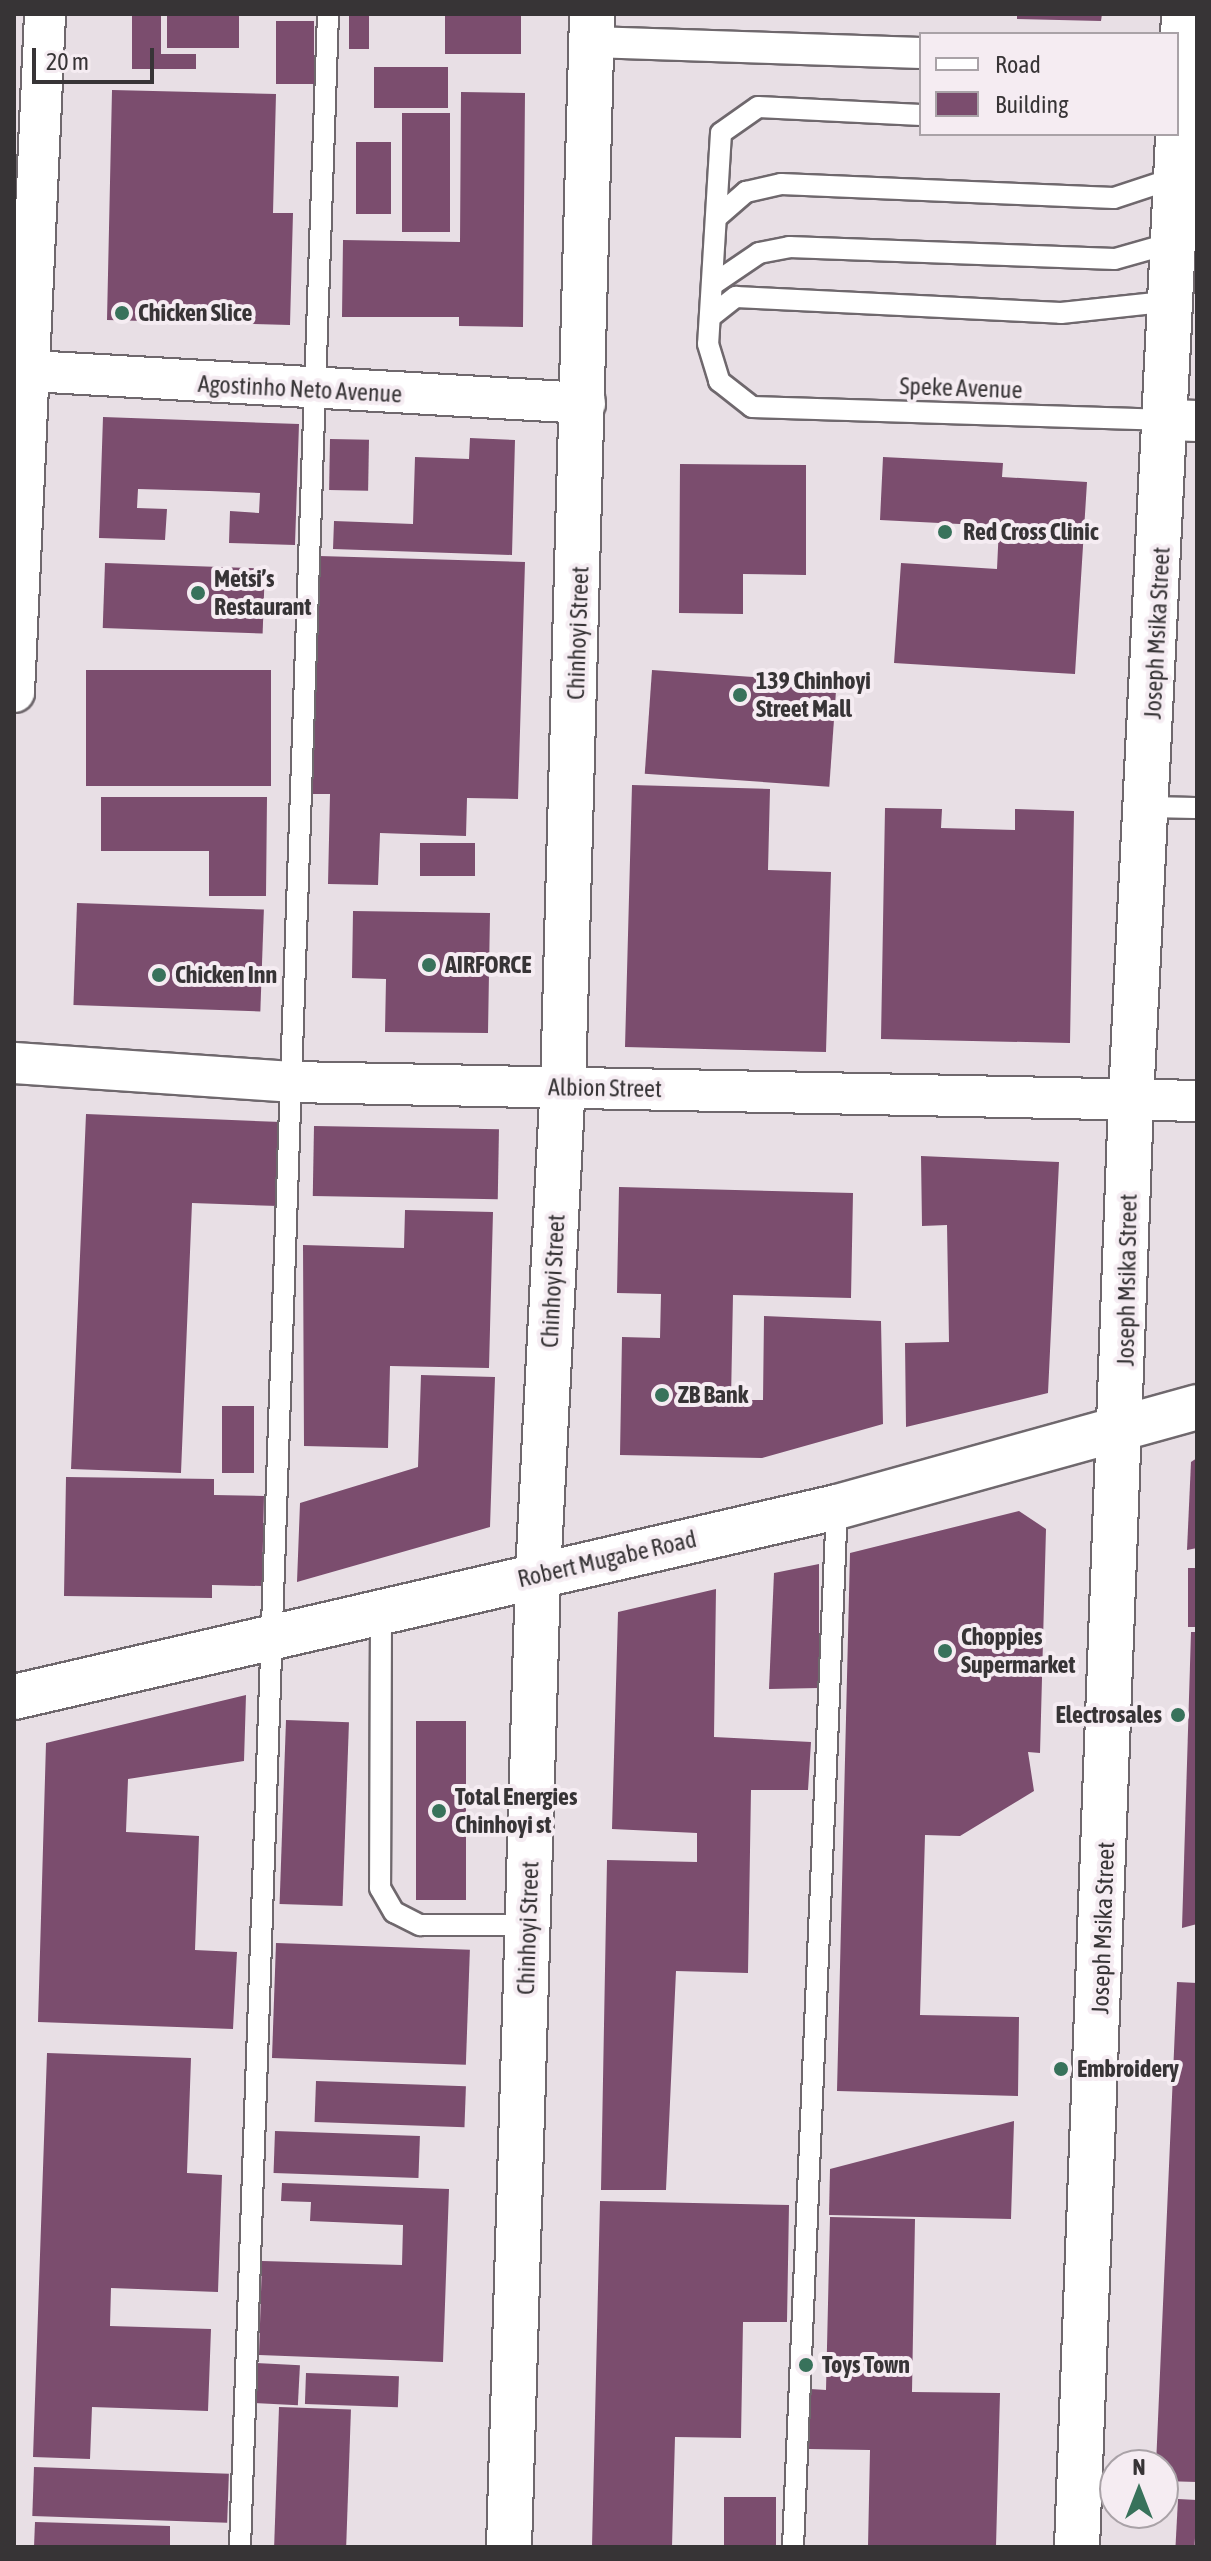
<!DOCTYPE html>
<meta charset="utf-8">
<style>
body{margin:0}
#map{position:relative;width:1211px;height:2561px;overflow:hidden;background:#e8dfe5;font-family:"Asap Condensed",sans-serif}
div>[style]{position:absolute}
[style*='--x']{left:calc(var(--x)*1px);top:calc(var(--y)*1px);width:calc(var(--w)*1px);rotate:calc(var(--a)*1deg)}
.building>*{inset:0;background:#7b4d6e;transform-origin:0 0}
.roads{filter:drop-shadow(2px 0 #6f686d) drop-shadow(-2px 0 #6f686d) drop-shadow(0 2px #6f686d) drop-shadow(0 -2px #6f686d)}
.service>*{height:20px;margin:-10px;padding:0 10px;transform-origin:10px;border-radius:10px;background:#fff}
.pedestrian>*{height:30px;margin:-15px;padding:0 15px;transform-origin:15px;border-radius:15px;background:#fff}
.minor>*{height:40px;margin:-20px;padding:0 20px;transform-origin:20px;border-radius:20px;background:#fff}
.tertiary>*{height:44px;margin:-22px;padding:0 22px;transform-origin:22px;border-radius:22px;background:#fff}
.secondary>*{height:44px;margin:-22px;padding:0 22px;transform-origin:22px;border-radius:22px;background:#fff}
.dots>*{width:22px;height:22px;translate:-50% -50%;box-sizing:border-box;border:4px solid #f5ecf2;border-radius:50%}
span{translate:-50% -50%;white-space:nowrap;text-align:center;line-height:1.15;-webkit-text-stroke:8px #f5ecf2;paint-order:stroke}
.poi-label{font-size:24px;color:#373436;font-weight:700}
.left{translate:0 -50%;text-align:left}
.right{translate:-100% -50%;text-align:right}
.street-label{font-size:24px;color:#373436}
.frame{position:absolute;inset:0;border:16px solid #373436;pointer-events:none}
.legend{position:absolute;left:919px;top:32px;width:260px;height:104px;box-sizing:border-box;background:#f5ecf2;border:2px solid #a9a2a7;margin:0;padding:10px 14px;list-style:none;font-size:24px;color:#373436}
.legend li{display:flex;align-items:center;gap:16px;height:40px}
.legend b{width:40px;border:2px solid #a9a2a7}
.north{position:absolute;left:1099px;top:2449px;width:80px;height:80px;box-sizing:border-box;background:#f5ecf2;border:2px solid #a9a2a7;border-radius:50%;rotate:0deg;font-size:22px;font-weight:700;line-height:32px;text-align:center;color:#373436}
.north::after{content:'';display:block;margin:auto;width:28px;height:36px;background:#38725b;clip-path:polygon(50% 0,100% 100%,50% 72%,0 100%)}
.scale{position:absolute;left:32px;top:48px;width:122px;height:36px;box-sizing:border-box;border:4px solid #373436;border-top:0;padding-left:10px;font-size:24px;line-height:28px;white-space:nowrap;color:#373436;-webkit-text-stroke:6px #f5ecf2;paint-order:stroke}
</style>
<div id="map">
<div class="building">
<i style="clip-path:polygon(132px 14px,161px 14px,161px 54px,196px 54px,196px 69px,132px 69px)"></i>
<i style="left:167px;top:14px;width:72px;height:34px"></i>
<i style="left:349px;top:14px;width:20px;height:35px"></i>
<i style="left:445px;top:14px;width:76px;height:40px"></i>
<i style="clip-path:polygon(1017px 14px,1102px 14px,1101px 21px,1017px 19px)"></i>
<i style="left:276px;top:21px;width:38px;height:63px"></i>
<i style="left:374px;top:67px;width:74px;height:41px"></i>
<i style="clip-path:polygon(112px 90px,276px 94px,273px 213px,293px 213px,290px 325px,107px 320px)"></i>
<i style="clip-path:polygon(461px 92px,525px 93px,523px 327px,459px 326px,459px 317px,342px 317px,343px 240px,460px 242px)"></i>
<i style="left:402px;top:113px;width:48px;height:119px"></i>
<i style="left:356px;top:142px;width:35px;height:72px"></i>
<i style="clip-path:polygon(103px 417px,299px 424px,295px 545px,229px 543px,230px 511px,259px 513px,260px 493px,209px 491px,138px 489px,137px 508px,167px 509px,165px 540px,99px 538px)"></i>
<i style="clip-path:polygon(470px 438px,515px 440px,512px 555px,333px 549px,334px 521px,413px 524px,415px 457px,469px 459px)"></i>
<i style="left:330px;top:439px;width:39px;height:51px;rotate:1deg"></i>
<i style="clip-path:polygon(883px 457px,1003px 463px,1002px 477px,1087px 482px,1075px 674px,894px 663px,901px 563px,997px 569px,999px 526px,880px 520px)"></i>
<i style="clip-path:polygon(680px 464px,806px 465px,806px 575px,743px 574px,743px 614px,679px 613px)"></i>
<i style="clip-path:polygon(319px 556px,525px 562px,518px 799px,467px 798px,466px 836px,380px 833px,378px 885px,328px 884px,330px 794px,312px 794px)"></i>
<i style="left:105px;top:563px;width:160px;height:65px;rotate:2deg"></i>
<i style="left:271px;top:670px;width:116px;height:185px;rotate:90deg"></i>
<i style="left:652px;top:670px;width:185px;height:104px;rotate:4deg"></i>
<i style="clip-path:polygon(632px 785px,770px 789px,768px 870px,831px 872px,826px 1052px,625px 1047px)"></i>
<i style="clip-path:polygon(101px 797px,267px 797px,266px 896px,209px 896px,209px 851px,101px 851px)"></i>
<i style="clip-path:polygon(885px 808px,942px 809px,941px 828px,1015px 830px,1015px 809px,1074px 811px,1070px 1043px,881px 1039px)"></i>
<i style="left:420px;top:843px;width:55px;height:33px"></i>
<i style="left:77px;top:903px;width:187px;height:102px;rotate:2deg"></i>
<i style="clip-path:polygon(353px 911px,490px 913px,488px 1033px,385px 1032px,386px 979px,352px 978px)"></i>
<i style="clip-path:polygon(86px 1114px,281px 1122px,278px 1206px,192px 1203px,181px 1473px,71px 1469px)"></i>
<i style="left:314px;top:1126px;width:185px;height:70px;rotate:1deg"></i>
<i style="clip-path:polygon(921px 1156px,1059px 1162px,1048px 1393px,906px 1427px,905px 1343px,949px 1342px,947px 1225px,922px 1226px)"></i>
<i style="clip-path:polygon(619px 1187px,853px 1193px,851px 1298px,733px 1295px,731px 1400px,763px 1400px,764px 1316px,881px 1321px,883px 1424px,762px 1458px,620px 1455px,622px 1337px,660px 1338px,661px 1294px,617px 1293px)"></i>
<i style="clip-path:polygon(405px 1210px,493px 1212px,489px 1368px,390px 1366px,388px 1448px,304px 1446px,303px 1245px,404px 1248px)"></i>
<i style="clip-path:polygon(421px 1375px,495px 1377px,490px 1527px,297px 1582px,300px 1503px,418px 1467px)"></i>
<i style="left:222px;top:1406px;width:32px;height:67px"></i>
<i style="clip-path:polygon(1197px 1458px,1197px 1548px,1187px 1550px,1191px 1462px)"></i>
<i style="clip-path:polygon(66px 1477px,214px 1479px,214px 1495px,264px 1496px,262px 1586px,212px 1585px,212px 1598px,64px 1596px)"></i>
<i style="clip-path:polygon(1019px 1511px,1046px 1529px,1040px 1753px,1028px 1752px,1034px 1791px,960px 1836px,925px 1835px,920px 2015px,1019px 2017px,1018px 2096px,837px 2091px,850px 1553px)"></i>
<i style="clip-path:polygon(819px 1564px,819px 1688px,769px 1689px,774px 1573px)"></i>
<i style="left:1188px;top:1568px;width:9px;height:59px"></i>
<i style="clip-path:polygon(716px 1589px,714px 1737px,811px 1742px,808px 1790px,751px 1790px,748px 1973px,676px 1971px,666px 2190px,601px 2190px,607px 1860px,697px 1862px,697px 1833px,612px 1829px,618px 1612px)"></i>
<i style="clip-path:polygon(1191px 1632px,1197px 1632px,1197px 1924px,1182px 1928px)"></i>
<i style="clip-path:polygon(246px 1695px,244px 1761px,128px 1779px,126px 1832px,199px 1836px,195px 1950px,237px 1952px,233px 2029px,38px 2022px,46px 1743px)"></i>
<i style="left:286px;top:1720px;width:63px;height:184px;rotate:2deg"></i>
<i style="left:416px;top:1721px;width:50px;height:179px"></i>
<i style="left:276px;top:1943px;width:194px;height:115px;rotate:2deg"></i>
<i style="clip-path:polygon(1177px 1982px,1197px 1983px,1197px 2482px,1163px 2481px,1163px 2465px,1156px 2465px)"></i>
<i style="clip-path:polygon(47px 2053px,191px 2058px,187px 2173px,222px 2175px,218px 2292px,111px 2288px,110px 2326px,211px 2329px,208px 2411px,92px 2407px,90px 2459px,33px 2457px)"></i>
<i style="left:316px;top:2081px;width:150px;height:41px;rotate:2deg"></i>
<i style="clip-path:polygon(1014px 2121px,1011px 2219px,829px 2215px,830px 2169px)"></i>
<i style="left:275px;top:2131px;width:145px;height:42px;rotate:2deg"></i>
<i style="clip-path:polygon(282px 2183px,449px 2189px,443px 2362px,259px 2355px,262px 2261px,402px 2265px,403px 2225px,310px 2221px,311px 2202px,281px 2201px)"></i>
<i style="clip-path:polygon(600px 2201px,789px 2205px,787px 2322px,743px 2322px,741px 2438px,675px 2437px,672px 2547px,592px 2547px)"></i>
<i style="clip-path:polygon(830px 2217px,915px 2219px,912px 2392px,1000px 2393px,996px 2547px,868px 2547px,870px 2450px,809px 2449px,810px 2389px,826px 2390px)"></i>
<i style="left:256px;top:2363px;width:44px;height:40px;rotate:3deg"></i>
<i style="left:306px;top:2373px;width:93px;height:31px;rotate:2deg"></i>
<i style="left:279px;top:2407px;width:72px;height:140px;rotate:2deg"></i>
<i style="left:34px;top:2467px;width:195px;height:49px;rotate:2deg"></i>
<i style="left:724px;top:2497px;width:52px;height:50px"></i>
<i style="left:1178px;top:2499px;width:19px;height:48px;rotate:3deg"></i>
<i style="clip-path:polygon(35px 2522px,170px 2526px,170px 2547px,34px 2547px)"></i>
</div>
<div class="roads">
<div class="service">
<i style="--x:921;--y:115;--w:163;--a:-177.2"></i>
<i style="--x:758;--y:107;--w:45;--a:144.9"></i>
<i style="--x:721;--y:133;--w:211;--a:93.5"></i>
<i style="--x:708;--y:344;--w:39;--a:73"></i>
<i style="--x:719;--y:381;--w:42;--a:38.2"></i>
<i style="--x:752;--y:407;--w:417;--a:1.8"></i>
<i style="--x:716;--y:218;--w:40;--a:-41"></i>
<i style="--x:746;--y:192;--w:36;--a:-13"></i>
<i style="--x:781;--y:184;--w:333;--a:2.4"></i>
<i style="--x:1114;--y:198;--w:67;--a:-18.2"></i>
<i style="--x:712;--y:285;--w:57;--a:-34.2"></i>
<i style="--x:759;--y:253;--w:31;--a:-11"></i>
<i style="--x:789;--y:247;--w:326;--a:2.1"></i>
<i style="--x:1115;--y:259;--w:62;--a:-15.8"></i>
<i style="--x:710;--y:317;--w:33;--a:-38"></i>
<i style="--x:736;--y:297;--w:325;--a:2.8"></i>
<i style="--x:1061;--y:313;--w:114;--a:-6.1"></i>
<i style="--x:1147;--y:807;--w:50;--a:1.1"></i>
<i style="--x:381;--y:1616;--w:272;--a:90.2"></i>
<i style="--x:380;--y:1888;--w:28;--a:60"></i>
<i style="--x:394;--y:1912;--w:29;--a:27"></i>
<i style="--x:420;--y:1925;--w:108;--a:0"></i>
<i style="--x:240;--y:2547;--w:2535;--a:-88.01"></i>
<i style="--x:793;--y:2547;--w:1041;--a:-87.58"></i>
</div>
<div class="pedestrian">
<i style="--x:592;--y:42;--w:329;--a:1.9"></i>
</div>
<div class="minor">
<i style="--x:14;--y:370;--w:572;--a:3.31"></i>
<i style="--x:1169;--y:420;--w:28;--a:2"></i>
<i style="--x:14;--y:692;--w:679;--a:-87.38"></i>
<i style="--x:14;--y:1063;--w:280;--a:3.9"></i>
<i style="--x:293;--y:1082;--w:904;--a:1.2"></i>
</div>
<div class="tertiary">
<i style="--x:509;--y:2547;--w:973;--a:-88.29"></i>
<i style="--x:538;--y:1574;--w:488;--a:-87.1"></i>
<i style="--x:563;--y:1087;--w:1073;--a:-88.45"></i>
<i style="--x:1077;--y:2547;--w:1449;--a:-87.86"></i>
<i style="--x:1131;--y:1099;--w:1086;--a:-87.2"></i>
</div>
<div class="secondary">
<i style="--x:14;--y:1697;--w:845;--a:-13"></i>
<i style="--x:837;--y:1507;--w:374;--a:-15.5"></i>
</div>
</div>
<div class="dots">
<i style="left:122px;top:313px;background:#38725b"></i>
<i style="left:945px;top:532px;background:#38725b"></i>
<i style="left:198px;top:593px;background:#38725b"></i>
<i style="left:740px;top:695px;background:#38725b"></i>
<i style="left:429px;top:965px;background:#38725b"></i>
<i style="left:159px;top:975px;background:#38725b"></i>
<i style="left:662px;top:1395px;background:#38725b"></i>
<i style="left:945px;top:1651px;background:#38725b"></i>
<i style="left:1178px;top:1715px;background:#38725b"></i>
<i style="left:439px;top:1811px;background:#38725b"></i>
<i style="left:1061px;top:2069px;background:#38725b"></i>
<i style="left:806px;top:2365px;background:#38725b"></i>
</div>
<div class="poi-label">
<span class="left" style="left:138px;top:313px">Chicken Slice</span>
<span class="left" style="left:963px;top:532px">Red Cross Clinic</span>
<span class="left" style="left:214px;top:593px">Metsi’s<br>Restaurant</span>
<span class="left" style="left:756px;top:695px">139 Chinhoyi<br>Street Mall</span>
<span class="left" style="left:445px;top:965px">AIRFORCE</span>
<span class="left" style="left:175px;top:975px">Chicken Inn</span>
<span class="left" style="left:678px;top:1395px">ZB Bank</span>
<span class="left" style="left:961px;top:1651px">Choppies<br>Supermarket</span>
<span class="right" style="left:1162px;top:1715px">Electrosales</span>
<span class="left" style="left:455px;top:1811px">Total Energies<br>Chinhoyi st</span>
<span class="left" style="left:1077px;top:2069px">Embroidery</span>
<span class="left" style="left:822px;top:2365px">Toys Town</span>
</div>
<div class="street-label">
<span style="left:961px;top:388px;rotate:2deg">Speke Avenue</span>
<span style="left:300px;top:389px;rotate:3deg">Agostinho Neto Avenue</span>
<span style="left:578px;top:633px;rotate:-88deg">Chinhoyi Street</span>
<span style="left:1157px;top:633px;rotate:-87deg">Joseph Msika Street</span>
<span style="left:605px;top:1088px;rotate:1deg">Albion Street</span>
<span style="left:1127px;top:1280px;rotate:-89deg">Joseph Msika Street</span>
<span style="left:553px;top:1281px;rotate:-87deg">Chinhoyi Street</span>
<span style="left:607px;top:1559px;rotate:-13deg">Robert Mugabe Road</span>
<span style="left:528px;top:1928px;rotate:-88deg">Chinhoyi Street</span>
<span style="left:1103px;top:1928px;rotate:-88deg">Joseph Msika Street</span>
</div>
<div class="frame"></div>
<ul class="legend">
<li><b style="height:10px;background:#fff"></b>Road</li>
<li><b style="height:22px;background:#7b4d6e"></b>Building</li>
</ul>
<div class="north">N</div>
<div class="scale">20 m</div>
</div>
